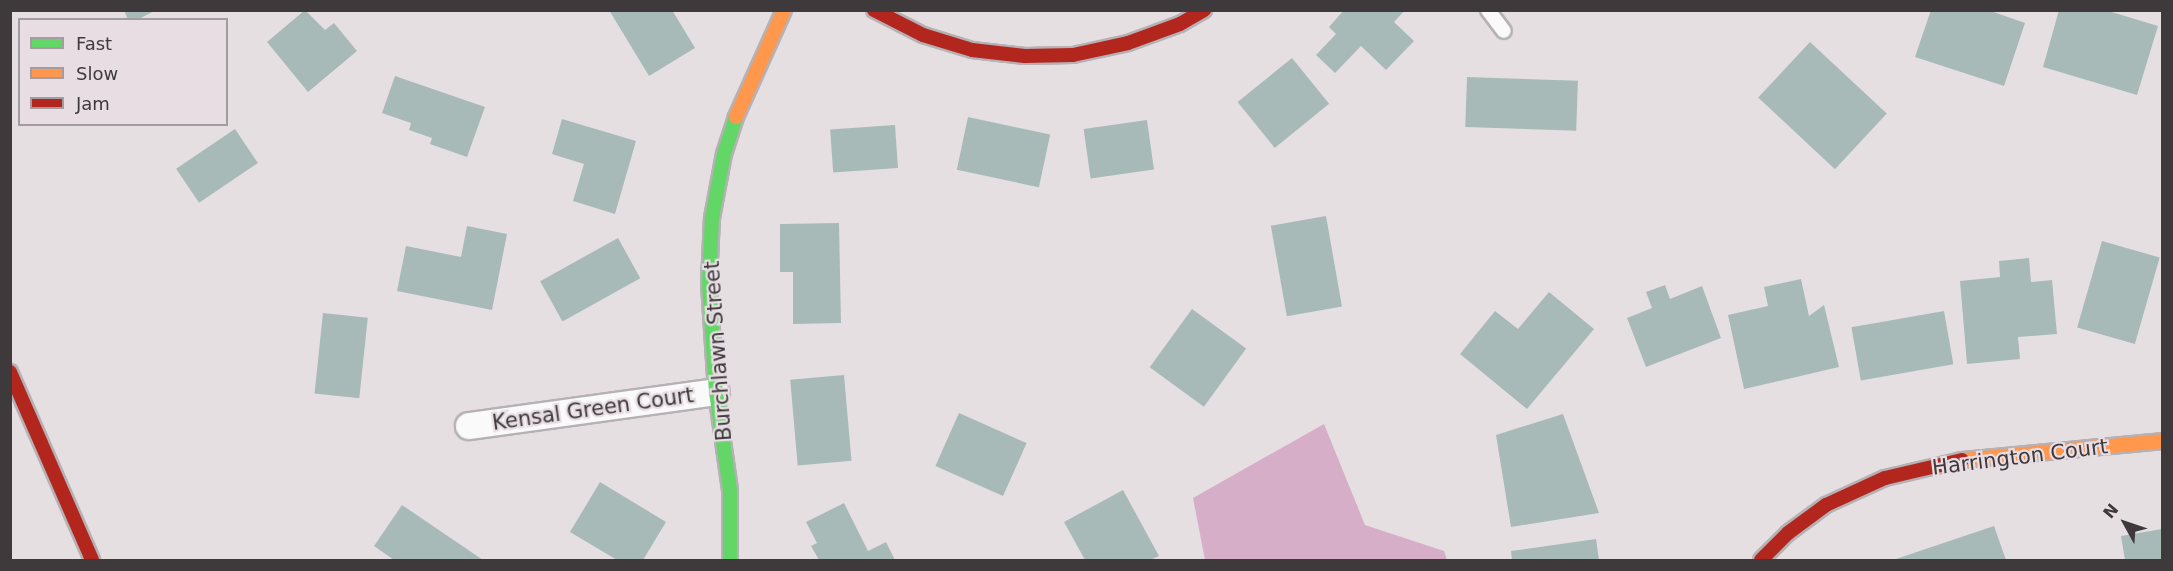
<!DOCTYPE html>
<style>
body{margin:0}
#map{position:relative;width:2173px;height:571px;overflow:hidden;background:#e5dfe2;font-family:"DejaVu Sans",sans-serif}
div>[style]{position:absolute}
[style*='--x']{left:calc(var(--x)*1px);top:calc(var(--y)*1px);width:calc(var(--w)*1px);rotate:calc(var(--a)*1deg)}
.forest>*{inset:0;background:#d7aec8}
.building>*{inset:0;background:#a8bab8;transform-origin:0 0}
.roads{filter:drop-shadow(2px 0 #b6b1b4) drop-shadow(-2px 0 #b6b1b4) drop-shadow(0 2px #b6b1b4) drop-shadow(0 -2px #b6b1b4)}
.lane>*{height:14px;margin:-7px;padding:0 7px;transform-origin:7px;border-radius:7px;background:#fbfafb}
.street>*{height:26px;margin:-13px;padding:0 13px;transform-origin:13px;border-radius:13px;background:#fbfafb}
.fast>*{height:14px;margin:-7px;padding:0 7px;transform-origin:7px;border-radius:7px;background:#63d668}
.slow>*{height:14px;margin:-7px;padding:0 7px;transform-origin:7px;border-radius:7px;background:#ff974d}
.jam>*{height:14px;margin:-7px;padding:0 7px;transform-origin:7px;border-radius:7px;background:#b3261e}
span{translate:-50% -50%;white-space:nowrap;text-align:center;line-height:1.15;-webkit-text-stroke:4.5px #e7dde3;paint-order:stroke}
.street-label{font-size:21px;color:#3e3a3c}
.frame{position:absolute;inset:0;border:12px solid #3e3a3c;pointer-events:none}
.legend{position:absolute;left:18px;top:18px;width:210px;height:108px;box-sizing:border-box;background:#e7dde3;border:2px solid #a39ca0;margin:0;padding:8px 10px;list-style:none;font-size:18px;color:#3e3a3c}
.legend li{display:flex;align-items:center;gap:12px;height:30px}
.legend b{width:30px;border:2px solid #a39ca0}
.north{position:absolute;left:2095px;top:493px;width:60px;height:60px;-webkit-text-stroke:4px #e7dde3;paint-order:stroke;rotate:310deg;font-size:16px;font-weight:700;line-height:24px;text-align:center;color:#3e3a3c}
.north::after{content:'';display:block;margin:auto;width:21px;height:27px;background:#3e3a3c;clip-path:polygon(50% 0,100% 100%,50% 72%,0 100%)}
</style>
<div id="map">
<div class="forest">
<i style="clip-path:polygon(1324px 424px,1365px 525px,1444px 551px,1447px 560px,1205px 560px,1193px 498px)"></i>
</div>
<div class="building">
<i style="clip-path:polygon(124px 10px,156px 10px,137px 20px,128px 20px)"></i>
<i style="clip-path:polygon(305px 10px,325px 30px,334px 23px,357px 51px,308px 92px,267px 42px)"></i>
<i style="clip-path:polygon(609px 10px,672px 10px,695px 48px,649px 76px)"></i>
<i style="clip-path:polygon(1344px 10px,1405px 10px,1394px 22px,1414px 41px,1386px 70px,1361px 46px,1335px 73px,1316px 55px,1336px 34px,1329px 27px)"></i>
<i style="clip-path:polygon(1931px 10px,1988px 10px,2025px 23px,2004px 86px,1915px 57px)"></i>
<i style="clip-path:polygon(2059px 10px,2105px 10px,2158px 26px,2137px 95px,2043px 67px)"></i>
<i style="left:1810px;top:42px;width:105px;height:76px;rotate:43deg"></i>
<i style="left:1292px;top:58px;width:59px;height:70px;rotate:51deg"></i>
<i style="clip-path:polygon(395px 76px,485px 107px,467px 157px,430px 144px,432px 138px,409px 130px,411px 123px,382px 113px)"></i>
<i style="left:1467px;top:77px;width:111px;height:50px;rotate:2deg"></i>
<i style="left:968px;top:117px;width:84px;height:54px;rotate:12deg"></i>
<i style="clip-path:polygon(562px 119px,636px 141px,615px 214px,573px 201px,584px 164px,552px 154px)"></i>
<i style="left:1147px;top:120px;width:50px;height:64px;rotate:82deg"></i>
<i style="left:895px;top:125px;width:43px;height:65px;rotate:86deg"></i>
<i style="left:235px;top:129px;width:41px;height:71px;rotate:56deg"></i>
<i style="left:1326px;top:216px;width:92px;height:56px;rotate:80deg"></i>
<i style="clip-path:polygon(839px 223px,841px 323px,793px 324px,793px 272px,780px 272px,780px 224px)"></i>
<i style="clip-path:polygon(467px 226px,507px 234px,492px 310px,397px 291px,406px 246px,461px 257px)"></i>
<i style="left:618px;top:238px;width:46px;height:89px;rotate:61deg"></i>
<i style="left:2102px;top:241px;width:60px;height:90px;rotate:16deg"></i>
<i style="clip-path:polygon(2029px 258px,2031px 282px,2052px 280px,2057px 334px,2018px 337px,2020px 359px,1967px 364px,1960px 281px,2000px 277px,1999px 261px)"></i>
<i style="clip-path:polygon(1801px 279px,1809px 316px,1824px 305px,1839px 367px,1744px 389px,1728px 315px,1768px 306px,1764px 287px)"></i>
<i style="clip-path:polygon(1665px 285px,1670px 299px,1702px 286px,1721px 338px,1646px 367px,1627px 318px,1652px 308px,1646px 292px)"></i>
<i style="clip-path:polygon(1549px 292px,1594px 329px,1527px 409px,1460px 354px,1495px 311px,1518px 329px)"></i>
<i style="left:1192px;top:309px;width:67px;height:72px;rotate:36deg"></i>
<i style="left:1944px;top:311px;width:54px;height:94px;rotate:80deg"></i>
<i style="left:323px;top:313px;width:45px;height:81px;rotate:6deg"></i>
<i style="left:844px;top:375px;width:86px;height:54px;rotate:85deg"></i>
<i style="left:959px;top:413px;width:74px;height:58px;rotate:24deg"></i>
<i style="clip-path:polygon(1563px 414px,1599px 513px,1511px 527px,1496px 435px)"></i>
<i style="clip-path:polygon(600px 482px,666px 522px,643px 560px,617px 560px,570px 532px)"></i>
<i style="clip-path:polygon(1123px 490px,1159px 556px,1150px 560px,1085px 560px,1064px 522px)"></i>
<i style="clip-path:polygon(844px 503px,868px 551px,886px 542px,895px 560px,819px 560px,811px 546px,817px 543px,806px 522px)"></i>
<i style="clip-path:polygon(402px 505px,483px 560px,394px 560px,374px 546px)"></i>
<i style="clip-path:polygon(1994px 526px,2006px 560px,1893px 560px)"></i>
<i style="clip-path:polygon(2162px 529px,2162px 560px,2125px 560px,2121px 536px)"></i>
<i style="clip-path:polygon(1596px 539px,1599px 560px,1512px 560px,1511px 551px)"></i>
</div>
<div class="roads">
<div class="lane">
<i style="--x:1488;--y:10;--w:26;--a:53"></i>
</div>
<div class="street">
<i style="--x:469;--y:426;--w:249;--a:-7.8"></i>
</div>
<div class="fast">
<i style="--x:730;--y:560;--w:70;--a:-90"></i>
<i style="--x:730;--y:490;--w:99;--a:-98.1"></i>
<i style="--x:716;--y:392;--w:109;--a:-93.7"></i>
<i style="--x:709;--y:283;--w:65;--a:-87.4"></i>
<i style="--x:712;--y:218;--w:65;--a:-79.4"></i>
<i style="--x:724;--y:154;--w:39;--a:-72"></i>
</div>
<div class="slow">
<i style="--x:736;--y:117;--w:117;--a:-65.8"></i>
<i style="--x:1962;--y:460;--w:201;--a:-5.4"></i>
</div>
<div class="jam">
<i style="--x:874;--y:10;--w:55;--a:27"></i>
<i style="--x:923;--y:35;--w:51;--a:17"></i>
<i style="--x:972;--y:50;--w:53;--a:6.5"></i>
<i style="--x:1025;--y:56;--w:48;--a:-1.2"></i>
<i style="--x:1073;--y:55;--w:56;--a:-12.3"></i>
<i style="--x:1128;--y:43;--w:55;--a:-20.1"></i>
<i style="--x:1180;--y:24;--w:28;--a:-30"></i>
<i style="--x:10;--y:372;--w:205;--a:66.4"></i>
<i style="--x:1761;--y:560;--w:38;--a:-45"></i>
<i style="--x:1788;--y:533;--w:47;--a:-36.4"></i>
<i style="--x:1826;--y:505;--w:65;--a:-24.6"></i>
<i style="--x:1885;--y:478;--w:79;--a:-13.2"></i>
</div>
</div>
<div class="street-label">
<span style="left:718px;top:351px;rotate:-94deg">Burchlawn Street</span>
<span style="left:593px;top:409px;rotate:-8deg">Kensal Green Court</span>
<span style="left:2020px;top:457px;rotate:-7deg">Harrington Court</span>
</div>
<div class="frame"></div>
<ul class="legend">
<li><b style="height:8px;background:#63d668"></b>Fast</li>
<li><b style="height:8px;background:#ff974d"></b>Slow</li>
<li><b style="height:8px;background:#b3261e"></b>Jam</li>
</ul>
<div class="north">N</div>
</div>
